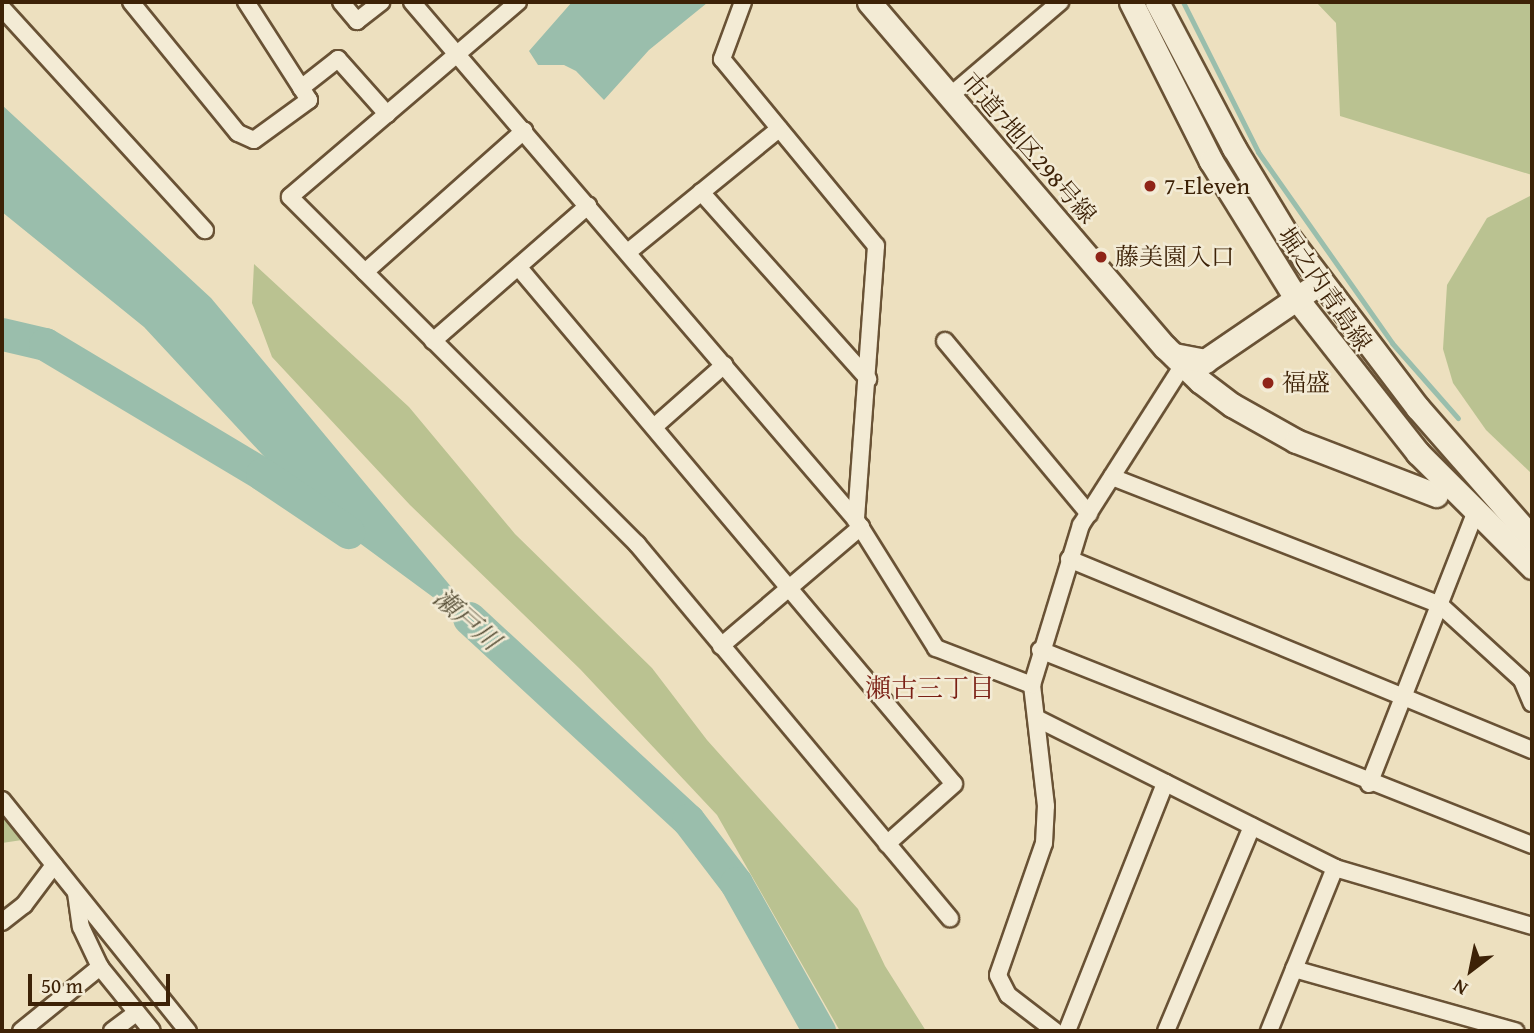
<!DOCTYPE html>
<meta charset="utf-8">
<style>
body{margin:0}
#map{position:relative;width:1534px;height:1033px;overflow:hidden;background:#ede0bf;font-family:"Gentium Book Plus","Noto Serif JP",serif}
div>[style]{position:absolute}
[style*='--x']{left:calc(var(--x)*1px);top:calc(var(--y)*1px);width:calc(var(--w)*1px);rotate:calc(var(--a)*1deg)}
.green>*{inset:0;background:#bac291}
.water>*{inset:0;background:#9abeac}
.stream>*{height:5px;margin:-2.5px;padding:0 2.5px;transform-origin:2.5px;border-radius:2.5px;background:#9abeac}
.river>*{height:33px;margin:-16.5px;padding:0 16.5px;transform-origin:16.5px;border-radius:16.5px;background:#9abeac}
.roads{filter:drop-shadow(2px 0 #695235) drop-shadow(-2px 0 #695235) drop-shadow(0 2px #695235) drop-shadow(0 -2px #695235)}
.street>*{height:16px;margin:-8px;padding:0 8px;transform-origin:8px;border-radius:8px;background:#f3ebd5}
.secondary>*{height:23px;margin:-11.5px;padding:0 11.5px;transform-origin:11.5px;border-radius:11.5px;background:#f3ebd5}
.dots>*{width:19px;height:19px;translate:-50% -50%;box-sizing:border-box;border:4px solid #f3ebd5;border-radius:50%}
span{translate:-50% -50%;white-space:nowrap;text-align:center;line-height:1.15;-webkit-text-stroke:5px #f3ebd5;paint-order:stroke}
.street-label{font-size:24px;color:#3d2207}
.poi-label{font-size:24px;color:#3d2207}
.left{translate:0 -50%;text-align:left}
.water-label{font-size:26px;color:#595139;font-style:italic}
.neighbourhood-label{font-size:26px;color:#7a1f14}
.frame{position:absolute;inset:0;border:4px solid #3d2207;pointer-events:none}
.north{position:absolute;left:1436px;top:935px;width:70px;height:70px;-webkit-text-stroke:5px #f3ebd5;paint-order:stroke;rotate:212deg;font-size:19px;font-weight:700;line-height:28px;text-align:center;color:#3d2207}
.north::after{content:'';display:block;margin:auto;width:24px;height:32px;background:#3d2207;clip-path:polygon(50% 0,100% 100%,50% 72%,0 100%)}
.scale{position:absolute;left:28px;top:974px;width:142px;height:32px;box-sizing:border-box;border:4px solid #3d2207;border-top:0;padding-left:9px;font-size:21px;line-height:24px;white-space:nowrap;color:#3d2207;-webkit-text-stroke:5px #f3ebd5;paint-order:stroke}
</style>
<div id="map">
<div class="green">
<i style="clip-path:polygon(1316px 2px,1532px 2px,1532px 175px,1340px 116px,1336px 23px)"></i>
<i style="clip-path:polygon(1532px 195px,1532px 474px,1486px 430px,1453px 383px,1443px 349px,1447px 285px,1487px 218px)"></i>
<i style="clip-path:polygon(254px 264px,409px 407px,515px 534px,652px 668px,707px 740px,858px 909px,885px 966px,926px 1031px,840px 1031px,717px 815px,580px 669px,410px 505px,272px 357px,252px 303px)"></i>
<i style="clip-path:polygon(2px 815px,22px 840px,2px 843px)"></i>
</div>
<div class="water">
<i style="clip-path:polygon(572px 2px,706px 2px,707px 3px,649px 50px,604px 100px,576px 71px,564px 65px,538px 65px,529px 51px)"></i>
<i style="clip-path:polygon(2px 105px,211px 298px,502px 648px,312px 508px,144px 327px,2px 212px)"></i>
</div>
<div class="stream">
<i style="--x:1183;--y:2;--w:168;--a:63.4"></i>
<i style="--x:1258;--y:152;--w:233;--a:54.9"></i>
<i style="--x:1392;--y:343;--w:100;--a:48.7"></i>
</div>
<div class="river">
<i style="--x:2;--y:334;--w:44;--a:13.1"></i>
<i style="--x:45;--y:344;--w:253;--a:30.9"></i>
<i style="--x:262;--y:474;--w:104;--a:34"></i>
<i style="--x:469;--y:618;--w:298;--a:42.7"></i>
<i style="--x:688;--y:820;--w:79;--a:52.7"></i>
<i style="--x:736;--y:883;--w:170;--a:60.7"></i>
</div>
<div class="roads">
<div class="street">
<i style="--x:131;--y:2;--w:169;--a:50.8"></i>
<i style="--x:238;--y:133;--w:17;--a:24"></i>
<i style="--x:254;--y:140;--w:68;--a:-36"></i>
<i style="--x:309;--y:100;--w:117;--a:-122.7"></i>
<i style="--x:341;--y:2;--w:25;--a:50"></i>
<i style="--x:357;--y:21;--w:31;--a:-38"></i>
<i style="--x:412;--y:2;--w:682;--a:49.4"></i>
<i style="--x:856;--y:520;--w:151;--a:58"></i>
<i style="--x:936;--y:648;--w:103;--a:21.1"></i>
<i style="--x:518;--y:2;--w:300;--a:139.5"></i>
<i style="--x:290;--y:197;--w:491;--a:45"></i>
<i style="--x:637;--y:544;--w:488;--a:50.1"></i>
<i style="--x:743;--y:2;--w:61;--a:110.2"></i>
<i style="--x:722;--y:59;--w:242;--a:50.5"></i>
<i style="--x:876;--y:246;--w:275;--a:94.2"></i>
<i style="--x:2;--y:8;--w:301;--a:47.6"></i>
<i style="--x:301;--y:88;--w:47;--a:-38.1"></i>
<i style="--x:338;--y:59;--w:74;--a:48.3"></i>
<i style="--x:950;--y:96;--w:145;--a:-40.5"></i>
<i style="--x:701;--y:192;--w:251;--a:48.2"></i>
<i style="--x:628;--y:252;--w:195;--a:-39.2"></i>
<i style="--x:520;--y:269;--w:673;--a:49.88"></i>
<i style="--x:954;--y:784;--w:90;--a:138.2"></i>
<i style="--x:365;--y:272;--w:213;--a:-41.6"></i>
<i style="--x:433;--y:341;--w:206;--a:-41.1"></i>
<i style="--x:945;--y:341;--w:225;--a:50.2"></i>
<i style="--x:654;--y:427;--w:94;--a:-41.5"></i>
<i style="--x:1112;--y:477;--w:352;--a:21.3"></i>
<i style="--x:1440;--y:605;--w:111;--a:42.4"></i>
<i style="--x:1522;--y:680;--w:25;--a:67"></i>
<i style="--x:1069;--y:559;--w:501;--a:22.42"></i>
<i style="--x:721;--y:646;--w:184;--a:-40.4"></i>
<i style="--x:1040;--y:650;--w:529;--a:21.62"></i>
<i style="--x:1036;--y:718;--w:335;--a:26.6"></i>
<i style="--x:1335;--y:868;--w:205;--a:16.4"></i>
<i style="--x:1369;--y:784;--w:293;--a:-68.6"></i>
<i style="--x:2;--y:800;--w:297;--a:51.2"></i>
<i style="--x:76;--y:893;--w:34;--a:82"></i>
<i style="--x:81;--y:927;--w:44;--a:64.6"></i>
<i style="--x:100;--y:967;--w:82;--a:50.9"></i>
<i style="--x:2;--y:922;--w:28;--a:-38"></i>
<i style="--x:24;--y:905;--w:50;--a:-53.1"></i>
<i style="--x:1294;--y:969;--w:230;--a:15.7"></i>
<i style="--x:21;--y:1031;--w:102;--a:-39"></i>
<i style="--x:112;--y:1031;--w:31;--a:-37"></i>
<i style="--x:1055;--y:1031;--w:59;--a:-142.5"></i>
<i style="--x:1008;--y:995;--w:22;--a:-117"></i>
<i style="--x:998;--y:975;--w:140;--a:-70.8"></i>
<i style="--x:1044;--y:843;--w:37;--a:-87"></i>
<i style="--x:1046;--y:806;--w:122;--a:-96.6"></i>
<i style="--x:1032;--y:685;--w:167;--a:-73"></i>
<i style="--x:1081;--y:525;--w:196;--a:-57.5"></i>
<i style="--x:1067;--y:1031;--w:267;--a:-68.4"></i>
<i style="--x:1166;--y:1031;--w:222;--a:-67.2"></i>
<i style="--x:1269;--y:1031;--w:176;--a:-68"></i>
</div>
<div class="secondary">
<i style="--x:869;--y:2;--w:455;--a:49.4"></i>
<i style="--x:1165;--y:347;--w:49;--a:44.2"></i>
<i style="--x:1200;--y:381;--w:40;--a:37"></i>
<i style="--x:1232;--y:405;--w:73;--a:29.4"></i>
<i style="--x:1296;--y:441;--w:150;--a:21.1"></i>
<i style="--x:1131;--y:2;--w:178;--a:63.3"></i>
<i style="--x:1211;--y:161;--w:161;--a:58.2"></i>
<i style="--x:1296;--y:298;--w:197;--a:51.8"></i>
<i style="--x:1418;--y:453;--w:161;--a:45"></i>
<i style="--x:1157;--y:2;--w:165;--a:62.2"></i>
<i style="--x:1234;--y:148;--w:104;--a:58.8"></i>
<i style="--x:1288;--y:237;--w:215;--a:52.8"></i>
<i style="--x:1418;--y:408;--w:173;--a:48.8"></i>
<i style="--x:1174;--y:355;--w:32;--a:11"></i>
<i style="--x:1205;--y:361;--w:126;--a:-34.3"></i>
</div>
</div>
<div class="dots">
<i style="left:1150px;top:186px;background:#8f2418"></i>
<i style="left:1101px;top:257px;background:#8f2418"></i>
<i style="left:1268px;top:383px;background:#8f2418"></i>
</div>
<div class="street-label">
<span style="left:1029px;top:148px;rotate:49deg">市道7地区298号線</span>
<span style="left:1325px;top:289px;rotate:55deg">堀之内青島線</span>
</div>
<div class="poi-label">
<span class="left" style="left:1164px;top:186px">7-Eleven</span>
<span class="left" style="left:1115px;top:257px">藤美園入口</span>
<span class="left" style="left:1282px;top:383px">福盛</span>
</div>
<div class="water-label">
<span style="left:467px;top:619px;rotate:41deg">瀬戸川</span>
</div>
<div class="neighbourhood-label">
<span style="left:930px;top:688px">瀬古三丁目</span>
</div>
<div class="frame"></div>
<div class="north">N</div>
<div class="scale">50 m</div>
</div>
